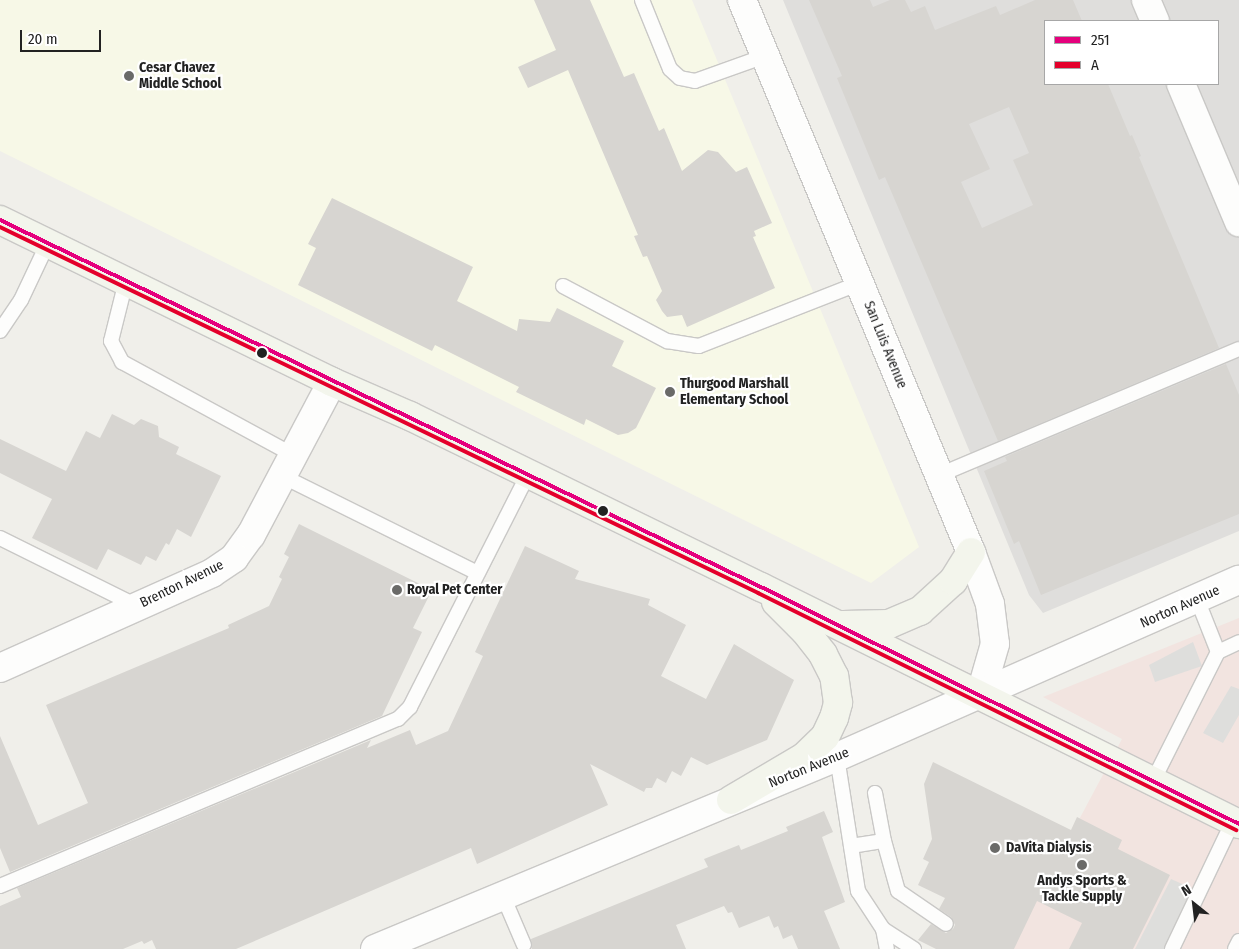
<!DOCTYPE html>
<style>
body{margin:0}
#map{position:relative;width:1239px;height:949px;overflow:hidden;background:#f0efea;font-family:"Fira Sans Condensed",sans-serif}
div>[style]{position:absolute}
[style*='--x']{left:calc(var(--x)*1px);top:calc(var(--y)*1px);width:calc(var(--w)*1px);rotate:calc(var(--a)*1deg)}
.residential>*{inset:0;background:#dfdedc}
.commercial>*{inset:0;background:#f2e4e0}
.education>*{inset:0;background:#f7f8e7}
.religious>*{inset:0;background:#dededc}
.building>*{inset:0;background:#d7d5d1}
.roads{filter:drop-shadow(1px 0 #c9c8c6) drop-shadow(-1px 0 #c9c8c6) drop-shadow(0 1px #c9c8c6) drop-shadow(0 -1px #c9c8c6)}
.service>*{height:14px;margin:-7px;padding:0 7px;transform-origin:7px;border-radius:7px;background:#fdfdfc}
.minor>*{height:28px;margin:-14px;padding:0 14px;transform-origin:14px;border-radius:14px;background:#fdfdfc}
.tertiary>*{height:28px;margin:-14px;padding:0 14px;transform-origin:14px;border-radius:14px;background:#fdfdfc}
.secondary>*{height:28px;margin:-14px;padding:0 14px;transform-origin:14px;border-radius:14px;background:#f3f5ec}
.bus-1>*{height:4px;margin:-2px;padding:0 2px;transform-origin:2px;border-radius:2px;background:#e5007d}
.bus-2>*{height:4px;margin:-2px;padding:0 2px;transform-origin:2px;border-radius:2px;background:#e4002b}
.dots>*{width:14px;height:14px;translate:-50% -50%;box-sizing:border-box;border:2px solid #fff;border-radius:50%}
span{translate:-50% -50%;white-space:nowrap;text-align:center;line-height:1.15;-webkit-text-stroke:4.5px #fff;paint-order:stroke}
.poi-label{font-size:14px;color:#222;font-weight:700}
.left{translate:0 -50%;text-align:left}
.street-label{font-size:14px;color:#222}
.legend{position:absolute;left:1044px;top:20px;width:175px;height:65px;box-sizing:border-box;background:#fff;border:1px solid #a7a7a7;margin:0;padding:6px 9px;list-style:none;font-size:15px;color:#222}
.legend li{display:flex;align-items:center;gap:10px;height:25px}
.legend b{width:25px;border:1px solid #a7a7a7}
.north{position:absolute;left:1169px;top:879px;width:50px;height:50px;-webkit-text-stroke:4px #fff;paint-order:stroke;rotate:331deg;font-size:14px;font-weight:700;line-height:20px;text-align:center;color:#222}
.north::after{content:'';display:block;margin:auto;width:18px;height:22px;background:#222;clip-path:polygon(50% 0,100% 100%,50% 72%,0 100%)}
.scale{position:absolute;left:20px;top:30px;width:81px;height:22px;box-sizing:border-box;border:2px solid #222;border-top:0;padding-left:6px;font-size:15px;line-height:18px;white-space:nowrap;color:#222;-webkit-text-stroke:4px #fff;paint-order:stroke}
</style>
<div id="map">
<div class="residential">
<i style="clip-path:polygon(evenodd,783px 0,1239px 0,1239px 531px,1043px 613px,1029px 595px,783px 0,1045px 21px,1218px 21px,1218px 84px,1045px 84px,1045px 21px)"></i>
</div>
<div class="commercial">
<i style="clip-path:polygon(1239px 618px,1239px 949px,1010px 949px,1122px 739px,1043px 697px)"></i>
</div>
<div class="education">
<i style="clip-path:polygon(0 0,692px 0,919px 547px,871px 583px,0 151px)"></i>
</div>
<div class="religious">
<i style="clip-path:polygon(1193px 642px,1202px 666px,1155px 682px,1149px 665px)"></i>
<i style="clip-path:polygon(1231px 686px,1239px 689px,1239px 715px,1223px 743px,1203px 733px)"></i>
<i style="clip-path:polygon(1171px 879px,1196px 890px,1164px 949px,1135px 949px)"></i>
</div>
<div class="building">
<i style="clip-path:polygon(534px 0,590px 0,624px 77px,634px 73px,659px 131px,664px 128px,682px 171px,708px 150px,718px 152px,736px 172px,747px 167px,772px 223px,754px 231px,756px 236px,753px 237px,775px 288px,687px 327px,682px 315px,667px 317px,662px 311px,656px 300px,662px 291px,647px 256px,643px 257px,634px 236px,638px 235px,568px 70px,528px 88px,518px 67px,556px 50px)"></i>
<i style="clip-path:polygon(evenodd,809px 0,870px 0,873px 7px,890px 0,905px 0,911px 12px,925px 6px,935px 30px,996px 6px,1000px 15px,1035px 0,1073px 0,1082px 21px,1045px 21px,1045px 84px,1108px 84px,1130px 136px,1132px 135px,1141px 156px,1139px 157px,1219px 348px,998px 441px,885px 177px,879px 180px,837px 78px,842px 76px,809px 0,1009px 107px,1029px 153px,1013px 160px,1033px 205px,982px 228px,961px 182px,990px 169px,969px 124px,1009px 107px)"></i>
<i style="clip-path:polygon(332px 198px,473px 267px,457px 301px,517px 331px,519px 319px,550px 322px,557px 308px,624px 341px,612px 366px,656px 388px,636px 428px,628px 433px,618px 435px,586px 419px,584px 425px,516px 392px,519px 387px,435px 345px,432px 351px,298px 285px,316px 248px,308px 244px)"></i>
<i style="clip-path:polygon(1226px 364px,1239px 395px,1239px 514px,1041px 595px,1019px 541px,1014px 544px,984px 471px,1007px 461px,1005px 457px)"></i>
<i style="clip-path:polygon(112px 414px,134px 425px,141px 419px,158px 426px,159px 437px,179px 447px,176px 454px,221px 476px,191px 537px,177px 529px,169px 545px,166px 543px,156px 561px,146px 556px,141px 565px,108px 549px,97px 570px,32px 538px,52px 499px,0 473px,0 439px,66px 471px,86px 431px,100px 438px)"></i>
<i style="clip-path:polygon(299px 524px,432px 590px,413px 628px,422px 632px,382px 716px,10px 872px,0 848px,0 736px,38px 825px,88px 803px,46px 705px,229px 628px,228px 625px,269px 606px,282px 579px,279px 577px,289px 557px,284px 554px)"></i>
<i style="clip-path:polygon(525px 546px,579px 571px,575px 579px,650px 599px,648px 605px,686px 625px,661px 676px,706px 699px,734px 644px,794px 680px,767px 740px,707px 765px,691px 757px,681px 776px,672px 771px,666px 783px,657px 778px,652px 788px,646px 788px,644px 792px,590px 764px,608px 805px,477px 864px,471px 848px,236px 949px,156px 949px,152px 940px,144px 944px,142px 941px,123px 949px,0 949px,0 906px,21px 897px,17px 888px,371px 740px,367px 748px,410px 730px,416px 745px,448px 731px,483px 656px,475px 652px)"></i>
<i style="clip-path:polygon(933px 762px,1071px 830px,1077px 817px,1122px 840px,1118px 849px,1170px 875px,1133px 949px,1069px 949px,1082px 923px,1037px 901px,1014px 949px,936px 949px,918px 940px,931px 924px,946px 933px,953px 929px,955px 925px,951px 917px,939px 909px,945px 898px,918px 885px,929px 862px,923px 859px,932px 839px,924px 784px)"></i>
<i style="clip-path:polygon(824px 811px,833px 832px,822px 837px,845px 902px,824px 911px,840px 949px,798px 949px,792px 935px,783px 939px,778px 926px,774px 928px,769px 916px,739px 928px,732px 912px,728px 913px,724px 906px,676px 925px,686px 949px,532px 949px,531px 939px,708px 867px,704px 859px,739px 845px,741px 850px,788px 831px,786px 827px)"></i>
</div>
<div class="roads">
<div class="service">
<i style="--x:642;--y:0;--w:74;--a:67.9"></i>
<i style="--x:670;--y:69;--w:13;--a:42"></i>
<i style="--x:680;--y:78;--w:15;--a:11"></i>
<i style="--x:695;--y:81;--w:74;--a:-19.7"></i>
<i style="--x:126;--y:281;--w:62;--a:104"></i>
<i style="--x:111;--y:341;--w:24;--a:62"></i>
<i style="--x:122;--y:362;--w:195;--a:28.5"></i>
<i style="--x:563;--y:286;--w:118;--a:27.9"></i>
<i style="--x:667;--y:341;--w:32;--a:9"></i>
<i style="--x:699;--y:346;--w:173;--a:-21.4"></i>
<i style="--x:0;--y:331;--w:37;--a:-56"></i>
<i style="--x:21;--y:300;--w:63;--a:-64.7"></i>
<i style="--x:939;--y:475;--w:325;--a:-22.8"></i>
<i style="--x:282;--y:476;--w:218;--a:26.4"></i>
<i style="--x:0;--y:538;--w:153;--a:26.4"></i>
<i style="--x:1218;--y:652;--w:23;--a:-25"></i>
<i style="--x:837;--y:757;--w:136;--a:81.1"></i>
<i style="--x:858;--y:891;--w:45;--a:56.7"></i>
<i style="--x:883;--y:929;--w:37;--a:33"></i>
<i style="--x:1153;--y:781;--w:144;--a:-63.3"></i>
<i style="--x:1218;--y:652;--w:57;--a:-111.6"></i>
<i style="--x:875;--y:793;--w:49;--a:79.4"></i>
<i style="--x:851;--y:846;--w:33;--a:-9"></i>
<i style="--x:884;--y:841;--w:52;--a:74.4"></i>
<i style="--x:898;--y:891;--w:58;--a:34.5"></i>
<i style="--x:0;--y:886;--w:432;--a:-22.8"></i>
<i style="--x:398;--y:719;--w:17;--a:-45"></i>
<i style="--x:410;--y:707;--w:261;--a:-63.1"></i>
<i style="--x:503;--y:896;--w:53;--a:66.8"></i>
<i style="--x:883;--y:929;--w:20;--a:79"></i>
<i style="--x:1172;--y:949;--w:142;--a:-64.5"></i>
<i style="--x:1235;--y:949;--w:9;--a:-63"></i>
</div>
<div class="minor">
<i style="--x:1146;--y:0;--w:23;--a:67"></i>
<i style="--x:1181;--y:84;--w:150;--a:67.2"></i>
<i style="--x:0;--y:668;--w:232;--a:-24.1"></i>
<i style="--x:212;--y:573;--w:27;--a:-34"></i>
<i style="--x:234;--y:558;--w:29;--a:-54"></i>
<i style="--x:251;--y:535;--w:173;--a:-62.1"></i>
</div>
<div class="tertiary">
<i style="--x:742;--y:0;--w:598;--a:67.47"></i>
<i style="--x:971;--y:552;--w:55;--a:69.9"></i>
<i style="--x:990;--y:604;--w:40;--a:82.9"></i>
<i style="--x:995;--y:644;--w:54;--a:106.1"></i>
<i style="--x:375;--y:949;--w:500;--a:-22.57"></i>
<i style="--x:837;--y:757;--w:439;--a:-23.8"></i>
</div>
<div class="secondary">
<i style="--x:0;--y:220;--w:369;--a:26"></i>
<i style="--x:332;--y:382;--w:85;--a:23.6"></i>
<i style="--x:410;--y:416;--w:390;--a:26"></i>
<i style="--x:761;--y:587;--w:534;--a:26.37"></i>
<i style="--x:843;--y:625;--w:46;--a:-1.2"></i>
<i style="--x:889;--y:624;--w:34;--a:-23"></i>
<i style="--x:920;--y:611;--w:45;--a:-42.3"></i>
<i style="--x:953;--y:581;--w:34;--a:-58"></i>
<i style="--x:731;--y:800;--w:85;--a:-30.5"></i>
<i style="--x:804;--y:757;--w:29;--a:-44"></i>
<i style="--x:825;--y:737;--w:21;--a:-65"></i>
<i style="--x:834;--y:718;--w:16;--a:-75"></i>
<i style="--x:838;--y:703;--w:27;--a:-98"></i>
<i style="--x:834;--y:676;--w:25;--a:-117"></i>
<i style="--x:823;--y:654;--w:29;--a:-128"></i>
<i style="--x:805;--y:631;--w:41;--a:-135"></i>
</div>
</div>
<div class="bus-1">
<i style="--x:0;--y:220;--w:845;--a:25.75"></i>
<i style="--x:761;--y:587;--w:534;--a:26.37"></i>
</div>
<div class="bus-2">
<i style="--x:0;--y:227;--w:842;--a:25.77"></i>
<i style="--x:758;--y:593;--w:534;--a:26.37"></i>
</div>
<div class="dots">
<i style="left:129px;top:76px;background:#6a6a68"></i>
<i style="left:262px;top:353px;background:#222"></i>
<i style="left:670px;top:392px;background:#6a6a68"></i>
<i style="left:603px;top:511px;background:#222"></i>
<i style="left:397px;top:590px;background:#6a6a68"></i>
<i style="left:995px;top:848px;background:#6a6a68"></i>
<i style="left:1082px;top:865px;background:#6a6a68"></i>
</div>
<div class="poi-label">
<span class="left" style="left:139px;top:76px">Cesar Chavez<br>Middle School</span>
<span class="left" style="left:680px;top:392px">Thurgood Marshall<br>Elementary School</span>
<span class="left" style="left:407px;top:590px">Royal Pet Center</span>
<span class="left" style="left:1006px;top:848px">DaVita Dialysis</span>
<span style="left:1082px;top:889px">Andys Sports &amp;<br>Tackle Supply</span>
</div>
<div class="street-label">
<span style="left:885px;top:345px;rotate:68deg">San Luis Avenue</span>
<span style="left:182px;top:584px;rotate:-26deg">Brenton Avenue</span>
<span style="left:1180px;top:607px;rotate:-24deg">Norton Avenue</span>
<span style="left:809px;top:768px;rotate:-22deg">Norton Avenue</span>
</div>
<ul class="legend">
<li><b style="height:6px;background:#e5007d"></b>251</li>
<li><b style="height:6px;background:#e4002b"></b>A</li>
</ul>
<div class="north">N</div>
<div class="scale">20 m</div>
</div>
